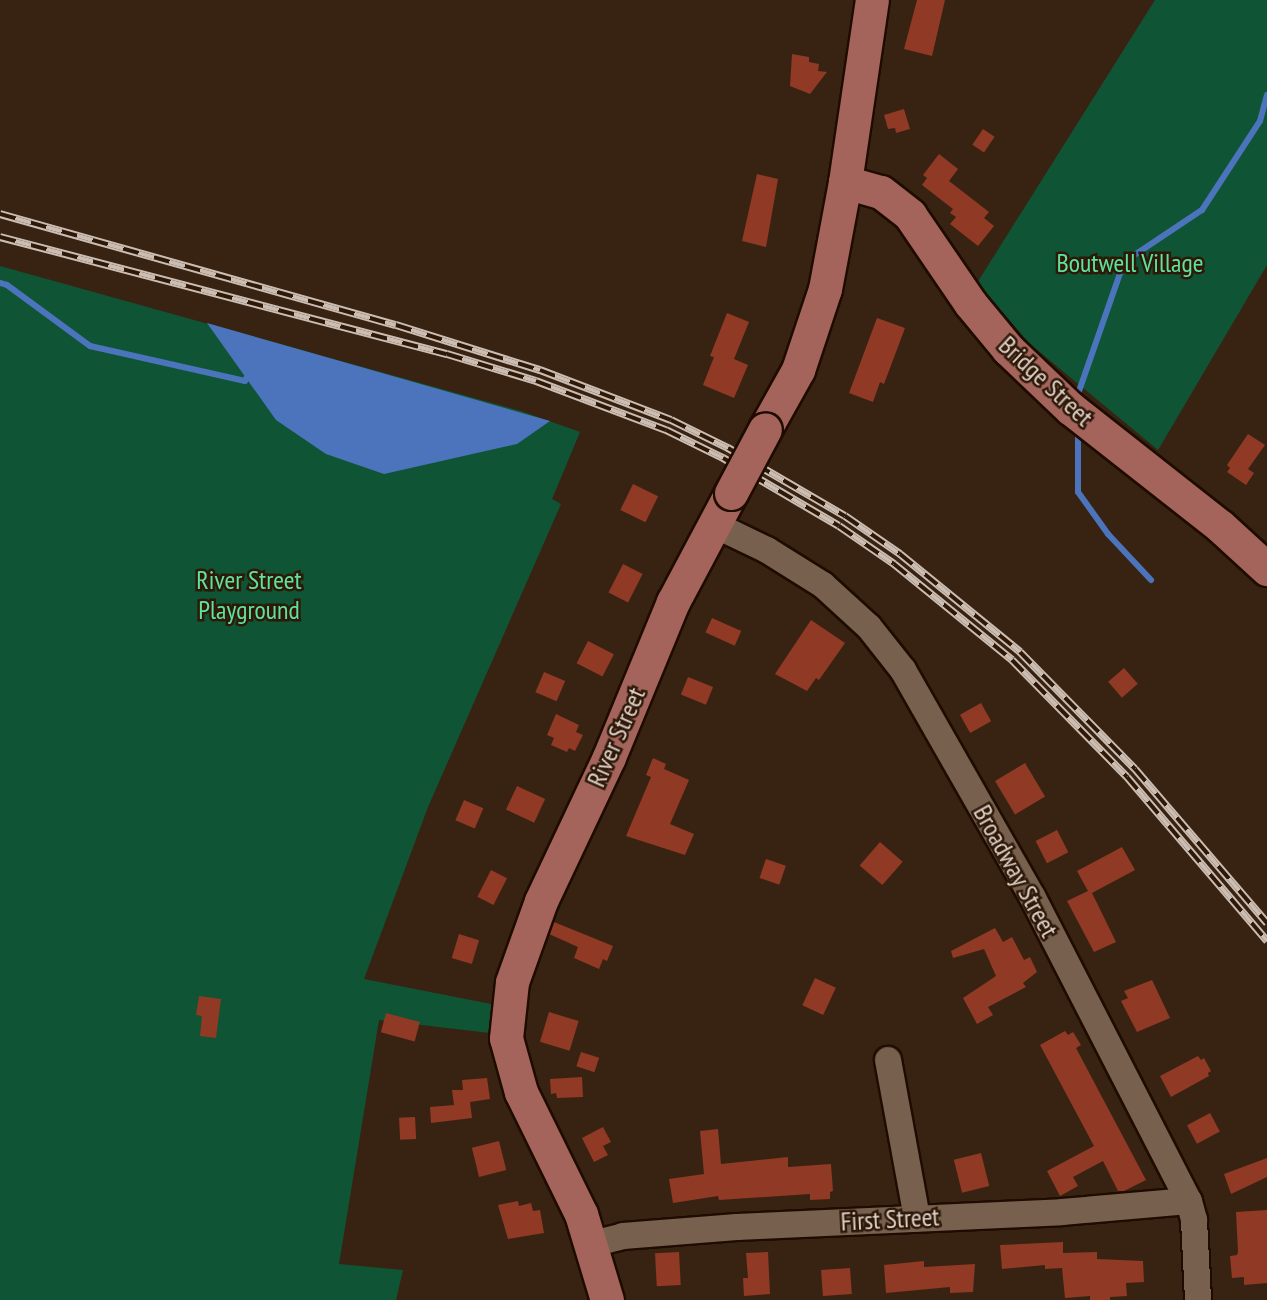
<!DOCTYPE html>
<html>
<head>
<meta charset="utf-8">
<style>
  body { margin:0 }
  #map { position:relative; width:1267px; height:1300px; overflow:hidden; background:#382313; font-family:"PT Sans Narrow",sans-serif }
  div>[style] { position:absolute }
  .green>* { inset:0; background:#0f5535 }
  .water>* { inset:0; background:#4c74bd }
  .stream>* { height:6px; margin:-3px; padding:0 3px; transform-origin:3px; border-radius:3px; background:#4c74bd }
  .building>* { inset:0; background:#903924; transform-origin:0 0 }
  .roads { filter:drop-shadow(2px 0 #1f0c00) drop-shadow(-2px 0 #1f0c00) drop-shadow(0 2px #1f0c00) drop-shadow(0 -2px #1f0c00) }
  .minor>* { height:26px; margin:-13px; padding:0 13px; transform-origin:13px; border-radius:13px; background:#78604e }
  .major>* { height:33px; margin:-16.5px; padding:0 16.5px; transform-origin:16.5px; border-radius:16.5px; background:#a4645c }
  .rail>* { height:8px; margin-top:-4px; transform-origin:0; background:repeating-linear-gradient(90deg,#2e1909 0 16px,#ccbdb2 0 32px); box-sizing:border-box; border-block:2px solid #ccbdb2 }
  .bridges { filter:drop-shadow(2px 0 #1f0c00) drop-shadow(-2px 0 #1f0c00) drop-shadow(0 2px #1f0c00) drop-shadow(0 -2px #1f0c00) }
  .major-bridge>* { height:33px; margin:-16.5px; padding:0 16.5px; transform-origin:16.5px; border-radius:16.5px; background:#a4645c }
  span { translate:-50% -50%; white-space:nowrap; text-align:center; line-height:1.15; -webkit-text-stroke:5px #2e1909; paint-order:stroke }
  .park-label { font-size:26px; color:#5ee29e }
  .street-label { font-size:26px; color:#dfd1c7 }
</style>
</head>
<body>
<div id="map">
  <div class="green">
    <div style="clip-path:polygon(1155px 0,1267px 0,1267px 265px,1158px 450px,1030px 344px,977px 283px)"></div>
    <div style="clip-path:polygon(0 266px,521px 411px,580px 432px,552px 499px,561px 504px,428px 807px,364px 979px,491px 1004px,490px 1033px,379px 1020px,339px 1264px,403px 1270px,396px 1300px,0 1300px)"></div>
  </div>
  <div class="water">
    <div style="clip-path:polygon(207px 323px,550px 421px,517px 444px,384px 474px,326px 454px,276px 420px)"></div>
  </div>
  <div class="stream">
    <div style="left:0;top:283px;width:7px;rotate:16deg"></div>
    <div style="left:7px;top:285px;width:103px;rotate:36.3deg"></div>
    <div style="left:90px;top:346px;width:159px;rotate:12.7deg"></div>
    <div style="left:245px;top:381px;width:4px;rotate:-63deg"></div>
    <div style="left:1078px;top:394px;width:140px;rotate:-70.8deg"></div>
    <div style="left:1124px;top:262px;width:94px;rotate:-33.7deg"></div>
    <div style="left:1202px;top:210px;width:106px;rotate:-56.9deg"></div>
    <div style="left:1260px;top:121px;width:27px;rotate:-75deg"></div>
    <div style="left:1078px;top:429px;width:63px;rotate:90deg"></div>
    <div style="left:1078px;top:492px;width:52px;rotate:54.5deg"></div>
    <div style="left:1108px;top:534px;width:63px;rotate:46.9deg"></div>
  </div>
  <div class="building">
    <div style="clip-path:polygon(917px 0,945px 0,932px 56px,904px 49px)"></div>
    <div style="clip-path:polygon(792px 54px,809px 57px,809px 62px,819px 64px,818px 71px,827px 72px,810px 94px,790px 86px)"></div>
    <div style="clip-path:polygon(904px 109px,910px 129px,896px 133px,895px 128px,888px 129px,884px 115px)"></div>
    <div style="left:983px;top:129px;width:14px;height:19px;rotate:34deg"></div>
    <div style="clip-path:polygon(939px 154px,958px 169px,949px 181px,989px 212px,984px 218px,994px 226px,978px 246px,950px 224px,956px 217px,950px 213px,953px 209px,922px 185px,927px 178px,923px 175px)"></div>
    <div style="clip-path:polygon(757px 174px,778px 179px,766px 247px,742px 241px)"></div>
    <div style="clip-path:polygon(727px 313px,749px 322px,734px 359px,748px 365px,734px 398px,703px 385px,714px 357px,710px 356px)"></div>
    <div style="clip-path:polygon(877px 318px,905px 328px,884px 384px,880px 382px,873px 402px,849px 393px)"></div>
    <div style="clip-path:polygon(1248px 434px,1265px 445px,1248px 469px,1254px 473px,1246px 485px,1227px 472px,1230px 468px,1227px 465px)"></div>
    <div style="left:633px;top:484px;width:28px;height:29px;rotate:26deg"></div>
    <div style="left:623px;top:564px;width:22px;height:32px;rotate:27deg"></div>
    <div style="left:712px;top:618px;width:32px;height:16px;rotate:24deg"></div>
    <div style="clip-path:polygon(811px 620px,845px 643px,819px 680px,816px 678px,807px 691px,775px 674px)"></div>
    <div style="left:588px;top:641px;width:29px;height:25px;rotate:27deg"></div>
    <div style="left:1124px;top:668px;width:21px;height:21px;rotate:49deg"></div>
    <div style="left:544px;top:672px;width:23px;height:22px;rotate:23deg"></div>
    <div style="left:688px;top:677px;width:27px;height:19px;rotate:22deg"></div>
    <div style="left:981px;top:703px;width:21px;height:24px;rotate:61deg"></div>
    <div style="clip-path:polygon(556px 714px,579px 725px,576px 732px,583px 735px,575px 751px,569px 748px,567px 752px,551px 745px,554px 738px,547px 735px)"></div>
    <div style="clip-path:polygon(653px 758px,666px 764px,664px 769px,689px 780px,670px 824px,694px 834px,685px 855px,626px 836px,651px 777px,646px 775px)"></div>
    <div style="left:1025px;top:763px;width:39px;height:35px;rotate:59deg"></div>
    <div style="left:517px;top:786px;width:31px;height:26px;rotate:25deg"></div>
    <div style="left:464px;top:800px;width:21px;height:22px;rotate:23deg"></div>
    <div style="left:1057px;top:830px;width:25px;height:24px;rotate:63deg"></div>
    <div style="left:880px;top:842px;width:30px;height:31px;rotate:41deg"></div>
    <div style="clip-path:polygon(1122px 847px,1135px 870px,1092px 893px,1116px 942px,1094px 952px,1067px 901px,1088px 891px,1077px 871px)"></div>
    <div style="left:766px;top:859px;width:21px;height:20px;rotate:19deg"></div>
    <div style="left:491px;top:870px;width:18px;height:30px;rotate:27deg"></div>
    <div style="clip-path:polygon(554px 922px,613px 946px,607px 961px,603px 959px,599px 969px,574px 958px,578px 947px,549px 934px)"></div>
    <div style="clip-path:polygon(995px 928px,1003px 942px,1012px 937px,1024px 960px,1030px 957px,1037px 972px,1023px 983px,1026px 987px,988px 1007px,993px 1015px,977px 1024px,963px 998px,996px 976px,984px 949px,953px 958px,951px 951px)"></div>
    <div style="left:459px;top:934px;width:21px;height:25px;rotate:17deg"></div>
    <div style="left:815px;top:978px;width:23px;height:30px;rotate:25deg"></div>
    <div style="clip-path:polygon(1152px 980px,1170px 1018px,1137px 1032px,1121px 1001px,1128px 998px,1124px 991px)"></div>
    <div style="clip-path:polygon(199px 996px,221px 999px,216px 1038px,200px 1036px,202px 1016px,196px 1015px)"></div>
    <div style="left:549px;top:1012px;width:31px;height:31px;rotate:17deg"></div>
    <div style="left:386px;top:1013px;width:35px;height:20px;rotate:15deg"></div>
    <div style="clip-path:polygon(1065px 1031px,1068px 1035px,1073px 1032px,1081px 1045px,1076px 1048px,1146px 1180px,1124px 1191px,1118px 1191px,1103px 1161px,1073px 1177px,1078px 1186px,1060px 1196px,1047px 1171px,1094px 1146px,1040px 1045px)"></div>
    <div style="left:581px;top:1052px;width:19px;height:15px;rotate:18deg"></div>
    <div style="clip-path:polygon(1198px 1056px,1201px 1060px,1204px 1058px,1211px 1071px,1208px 1073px,1209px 1076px,1171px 1097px,1160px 1076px)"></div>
    <div style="clip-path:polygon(582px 1077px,583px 1097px,557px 1098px,556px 1093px,551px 1094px,550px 1079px)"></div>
    <div style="clip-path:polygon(487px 1078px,490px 1099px,470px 1102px,472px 1118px,431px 1123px,430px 1107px,454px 1105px,452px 1090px,463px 1090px,462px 1080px)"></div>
    <div style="left:1210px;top:1113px;width:21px;height:26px;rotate:62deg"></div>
    <div style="left:415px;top:1117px;width:22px;height:16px;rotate:87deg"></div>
    <div style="clip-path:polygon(603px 1127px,611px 1142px,603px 1146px,608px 1155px,594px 1162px,582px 1138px)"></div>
    <div style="clip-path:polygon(718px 1129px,721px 1164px,788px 1157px,788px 1167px,831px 1164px,833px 1191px,830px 1192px,830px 1199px,810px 1200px,810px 1194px,719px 1200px,718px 1196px,673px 1203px,669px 1179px,704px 1174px,700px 1131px)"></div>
    <div style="left:499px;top:1141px;width:30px;height:28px;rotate:76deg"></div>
    <div style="left:981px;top:1153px;width:34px;height:28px;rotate:76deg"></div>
    <div style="clip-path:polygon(1267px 1158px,1267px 1177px,1231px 1194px,1224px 1174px)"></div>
    <div style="clip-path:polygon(518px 1201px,519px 1206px,531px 1203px,533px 1211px,540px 1210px,544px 1233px,508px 1239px,498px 1205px)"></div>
    <div style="clip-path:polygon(1267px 1210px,1267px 1283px,1244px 1285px,1244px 1277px,1232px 1278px,1230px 1256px,1237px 1255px,1238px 1252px,1236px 1212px)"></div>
    <div style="clip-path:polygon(1063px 1242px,1063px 1253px,1097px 1252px,1097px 1259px,1143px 1261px,1144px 1282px,1126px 1283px,1127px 1296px,1110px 1297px,1110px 1300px,1090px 1300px,1090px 1296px,1065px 1298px,1062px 1268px,1045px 1269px,1045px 1265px,1002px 1269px,1000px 1245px)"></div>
    <div style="left:679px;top:1252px;width:33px;height:24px;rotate:87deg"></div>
    <div style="clip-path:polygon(768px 1252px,770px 1294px,744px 1296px,743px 1278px,748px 1278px,746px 1253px)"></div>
    <div style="clip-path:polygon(924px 1261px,924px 1267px,975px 1264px,973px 1292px,950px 1293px,950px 1287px,886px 1293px,884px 1265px)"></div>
    <div style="left:850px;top:1268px;width:26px;height:29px;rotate:86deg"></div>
  </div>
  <div class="roads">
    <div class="minor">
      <div style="left:715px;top:525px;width:58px;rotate:25.7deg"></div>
      <div style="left:767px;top:550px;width:66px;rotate:32deg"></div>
      <div style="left:823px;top:585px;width:62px;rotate:42.4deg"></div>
      <div style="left:869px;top:627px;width:55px;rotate:51.7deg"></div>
      <div style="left:903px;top:670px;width:260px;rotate:60.3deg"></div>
      <div style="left:1032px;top:896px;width:343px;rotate:62.8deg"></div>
      <div style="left:1189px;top:1201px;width:20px;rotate:75deg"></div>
      <div style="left:1194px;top:1220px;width:80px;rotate:87.1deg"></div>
      <div style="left:888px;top:1060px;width:161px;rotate:79.6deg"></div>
      <div style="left:592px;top:1244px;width:32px;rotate:-14deg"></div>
      <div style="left:623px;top:1236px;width:114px;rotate:-4.5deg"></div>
      <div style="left:737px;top:1227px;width:325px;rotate:-2.6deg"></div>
      <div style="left:1062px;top:1212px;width:127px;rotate:-5deg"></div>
    </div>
    <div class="major">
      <div style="left:845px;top:182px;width:37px;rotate:16deg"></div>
      <div style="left:881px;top:192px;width:37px;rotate:38deg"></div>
      <div style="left:910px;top:215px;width:107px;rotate:55.7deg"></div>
      <div style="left:970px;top:303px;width:60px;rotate:50.4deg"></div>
      <div style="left:1008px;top:349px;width:86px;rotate:43.6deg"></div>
      <div style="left:1070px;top:408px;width:191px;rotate:38.2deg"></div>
      <div style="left:1220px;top:526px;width:64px;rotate:42.5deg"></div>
      <div style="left:765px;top:429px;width:68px;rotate:-60.8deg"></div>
      <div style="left:798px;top:370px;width:85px;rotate:-71.6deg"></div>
      <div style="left:825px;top:289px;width:109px;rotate:-79.4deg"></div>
      <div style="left:845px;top:182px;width:184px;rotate:-81.6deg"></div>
      <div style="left:607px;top:1300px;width:90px;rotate:-106.8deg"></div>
      <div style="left:581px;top:1214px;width:136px;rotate:-116.2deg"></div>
      <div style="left:521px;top:1092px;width:56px;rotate:-105.5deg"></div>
      <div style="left:506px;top:1038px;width:56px;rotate:-83.9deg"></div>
      <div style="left:512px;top:982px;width:86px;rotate:-70.3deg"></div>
      <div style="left:541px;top:901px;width:159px;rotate:-64.7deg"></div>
      <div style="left:609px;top:757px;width:168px;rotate:-67.6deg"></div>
      <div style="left:673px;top:602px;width:123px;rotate:-62deg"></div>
    </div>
  </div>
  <div class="rail">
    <div style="left:0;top:214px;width:411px;rotate:15.7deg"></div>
    <div style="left:396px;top:325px;width:151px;rotate:17.4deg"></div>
    <div style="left:540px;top:370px;width:140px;rotate:20.9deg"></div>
    <div style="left:671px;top:420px;width:64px;rotate:26.2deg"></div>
    <div style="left:728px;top:448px;width:135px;rotate:30.2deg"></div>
    <div style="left:845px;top:516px;width:67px;rotate:34.6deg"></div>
    <div style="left:900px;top:554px;width:155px;rotate:39.2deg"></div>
    <div style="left:1020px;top:652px;width:164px;rotate:45.5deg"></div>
    <div style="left:1135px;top:769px;width:203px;rotate:49.4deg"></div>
    <div style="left:0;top:237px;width:462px;rotate:14.7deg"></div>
    <div style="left:447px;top:354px;width:93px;rotate:16.9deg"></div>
    <div style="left:536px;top:381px;width:139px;rotate:20.7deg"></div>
    <div style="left:666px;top:430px;width:64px;rotate:26.2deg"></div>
    <div style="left:723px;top:458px;width:134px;rotate:30.4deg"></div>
    <div style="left:839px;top:526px;width:67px;rotate:34.6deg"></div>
    <div style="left:894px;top:564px;width:152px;rotate:39.1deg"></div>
    <div style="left:1012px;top:660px;width:164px;rotate:45.5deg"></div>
    <div style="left:1127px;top:777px;width:216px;rotate:49.5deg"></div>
  </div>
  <div class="bridges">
    <div class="major-bridge">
      <div style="left:731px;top:493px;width:72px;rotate:-62deg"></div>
    </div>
  </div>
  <div class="park-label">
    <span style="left:1130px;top:263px">Boutwell Village</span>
    <span style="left:249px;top:595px">River Street<br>Playground</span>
  </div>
  <div class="street-label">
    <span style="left:1046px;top:381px;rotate:43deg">Bridge Street</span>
    <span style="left:616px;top:737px;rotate:-66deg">River Street</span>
    <span style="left:1016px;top:871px;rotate:61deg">Broadway Street</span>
    <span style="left:890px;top:1219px;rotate:-3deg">First Street</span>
  </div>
</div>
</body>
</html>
